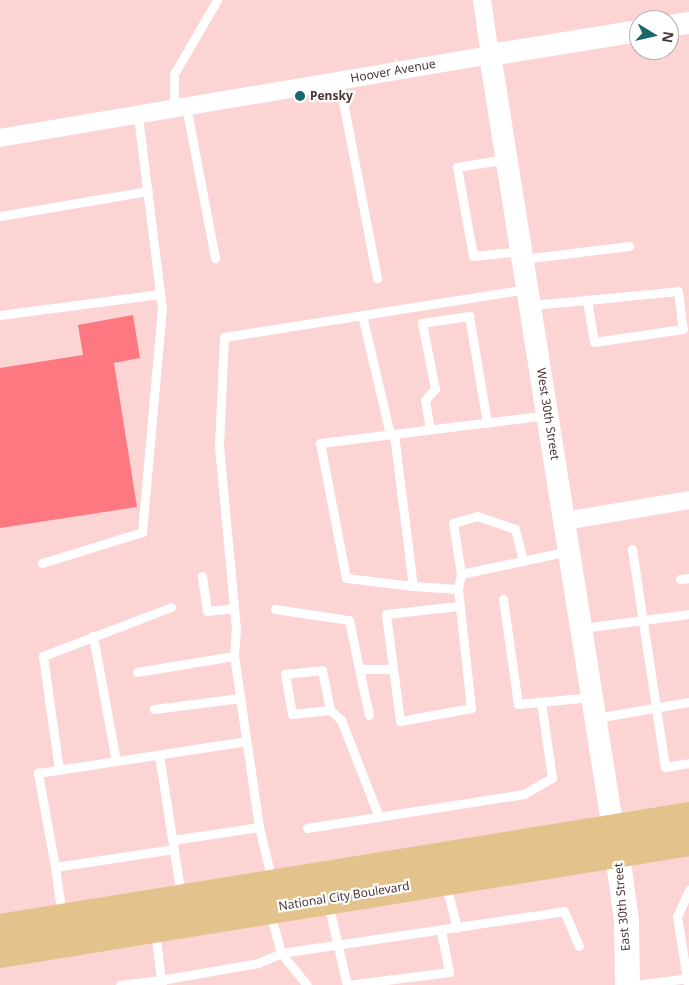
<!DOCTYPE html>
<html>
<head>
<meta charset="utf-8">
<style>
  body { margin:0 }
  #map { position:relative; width:689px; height:985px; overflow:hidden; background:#fcd4d4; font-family:"Noto Sans",sans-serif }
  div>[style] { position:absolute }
  .building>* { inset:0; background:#fd7880 }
  .service>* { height:9px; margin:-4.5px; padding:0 4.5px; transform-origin:4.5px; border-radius:4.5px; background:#fff }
  .minor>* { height:18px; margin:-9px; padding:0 9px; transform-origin:9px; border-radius:9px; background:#fff }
  .tertiary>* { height:22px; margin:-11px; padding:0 11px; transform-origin:11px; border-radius:11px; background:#fff }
  .secondary>* { height:25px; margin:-12.5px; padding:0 12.5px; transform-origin:12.5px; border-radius:12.5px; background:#fff }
  .primary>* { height:28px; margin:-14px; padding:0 14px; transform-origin:14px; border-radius:14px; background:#e3c38b }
  .dots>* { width:14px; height:14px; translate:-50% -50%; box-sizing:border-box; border:2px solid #fff; border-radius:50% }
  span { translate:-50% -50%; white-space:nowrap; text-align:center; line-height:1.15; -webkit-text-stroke:4.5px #fff; paint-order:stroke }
  .street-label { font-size:12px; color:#4e3535 }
  .poi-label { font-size:12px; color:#4e3535; font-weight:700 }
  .left { translate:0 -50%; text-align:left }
  .north { position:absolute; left:629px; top:10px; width:50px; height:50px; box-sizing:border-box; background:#fff; border:1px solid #b8aeae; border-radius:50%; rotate:99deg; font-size:14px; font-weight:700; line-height:20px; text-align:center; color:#4e3535 }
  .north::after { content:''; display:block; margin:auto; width:18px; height:22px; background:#1b686b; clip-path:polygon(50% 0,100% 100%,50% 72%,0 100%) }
</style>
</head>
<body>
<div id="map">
  <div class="building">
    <div style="clip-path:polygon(133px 315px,140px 358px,114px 363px,137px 507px,0 528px,0 368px,83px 355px,78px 325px)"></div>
  </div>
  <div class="service">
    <div style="left:339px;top:81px;width:201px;rotate:79.1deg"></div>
    <div style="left:186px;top:106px;width:155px;rotate:79.2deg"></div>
    <div style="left:174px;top:109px;width:35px;rotate:-90deg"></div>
    <div style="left:174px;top:74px;width:86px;rotate:-59.8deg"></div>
    <div style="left:507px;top:159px;width:51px;rotate:170.9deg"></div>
    <div style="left:457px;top:167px;width:90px;rotate:79.8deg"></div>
    <div style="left:473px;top:256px;width:49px;rotate:-5.8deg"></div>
    <div style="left:0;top:216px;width:150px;rotate:-9.6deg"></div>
    <div style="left:523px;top:259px;width:107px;rotate:-7deg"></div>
    <div style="left:531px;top:305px;width:56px;rotate:-5.1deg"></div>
    <div style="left:587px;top:300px;width:91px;rotate:-5.6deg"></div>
    <div style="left:678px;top:291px;width:38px;rotate:83deg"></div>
    <div style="left:683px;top:329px;width:90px;rotate:171.7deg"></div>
    <div style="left:594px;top:342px;width:43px;rotate:-99.5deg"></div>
    <div style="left:0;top:315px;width:161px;rotate:-7.5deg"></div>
    <div style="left:362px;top:315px;width:122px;rotate:76.8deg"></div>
    <div style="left:430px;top:429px;width:29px;rotate:-100deg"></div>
    <div style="left:425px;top:400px;width:15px;rotate:-48deg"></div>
    <div style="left:435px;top:389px;width:67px;rotate:-101.1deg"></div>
    <div style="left:422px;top:323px;width:48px;rotate:-8.5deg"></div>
    <div style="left:469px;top:316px;width:108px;rotate:80.4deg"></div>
    <div style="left:394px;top:434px;width:153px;rotate:82.9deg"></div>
    <div style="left:413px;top:586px;width:67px;rotate:-173.2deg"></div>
    <div style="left:346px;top:578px;width:137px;rotate:-100.9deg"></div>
    <div style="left:320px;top:443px;width:229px;rotate:-7deg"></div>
    <div style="left:632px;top:549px;width:220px;rotate:81.4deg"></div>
    <div style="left:665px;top:767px;width:24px;rotate:-9deg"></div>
    <div style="left:523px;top:561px;width:33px;rotate:-104deg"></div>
    <div style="left:515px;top:529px;width:40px;rotate:-161.1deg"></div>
    <div style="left:477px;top:516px;width:25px;rotate:164deg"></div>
    <div style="left:453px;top:523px;width:52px;rotate:81.1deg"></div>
    <div style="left:461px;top:574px;width:110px;rotate:-12deg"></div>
    <div style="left:42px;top:563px;width:105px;rotate:-17.2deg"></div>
    <div style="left:142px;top:532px;width:224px;rotate:-84.9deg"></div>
    <div style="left:162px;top:309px;width:195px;rotate:-97.1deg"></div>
    <div style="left:202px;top:576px;width:35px;rotate:82deg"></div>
    <div style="left:207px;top:611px;width:27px;rotate:-6deg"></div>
    <div style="left:680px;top:579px;width:9px;rotate:-6deg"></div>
    <div style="left:413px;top:586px;width:45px;rotate:3.8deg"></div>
    <div style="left:458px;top:589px;width:15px;rotate:-79deg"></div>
    <div style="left:458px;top:589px;width:120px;rotate:83.8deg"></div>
    <div style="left:471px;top:708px;width:72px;rotate:169.6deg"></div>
    <div style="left:400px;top:721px;width:108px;rotate:-97.5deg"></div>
    <div style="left:386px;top:614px;width:73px;rotate:-6.3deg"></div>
    <div style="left:503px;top:599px;width:106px;rotate:81.9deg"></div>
    <div style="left:518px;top:704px;width:74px;rotate:-5.4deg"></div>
    <div style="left:275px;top:609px;width:75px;rotate:8.5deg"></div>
    <div style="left:349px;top:620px;width:50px;rotate:78.5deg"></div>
    <div style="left:582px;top:628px;width:108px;rotate:-7.5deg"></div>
    <div style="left:93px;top:636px;width:127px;rotate:79.6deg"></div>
    <div style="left:137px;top:672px;width:98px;rotate:-9.4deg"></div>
    <div style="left:154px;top:709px;width:87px;rotate:-7.3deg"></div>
    <div style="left:330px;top:710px;width:38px;rotate:174deg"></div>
    <div style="left:292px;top:714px;width:41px;rotate:-99.9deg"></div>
    <div style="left:285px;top:674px;width:37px;rotate:-6deg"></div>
    <div style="left:322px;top:670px;width:41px;rotate:78.7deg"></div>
    <div style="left:330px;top:710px;width:15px;rotate:42deg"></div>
    <div style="left:341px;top:720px;width:104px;rotate:68.6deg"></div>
    <div style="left:369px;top:715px;width:47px;rotate:-102.3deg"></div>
    <div style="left:359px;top:669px;width:34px"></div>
    <div style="left:596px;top:718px;width:94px;rotate:-9.8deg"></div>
    <div style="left:159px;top:755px;width:142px;rotate:81.1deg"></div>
    <div style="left:59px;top:770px;width:115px;rotate:-98deg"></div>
    <div style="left:43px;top:656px;width:137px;rotate:-20.9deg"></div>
    <div style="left:307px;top:828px;width:220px;rotate:-8.9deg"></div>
    <div style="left:524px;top:794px;width:32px;rotate:-30deg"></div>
    <div style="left:552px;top:778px;width:77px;rotate:-98.2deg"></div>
    <div style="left:173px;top:840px;width:87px;rotate:-8.6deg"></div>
    <div style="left:55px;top:867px;width:96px;rotate:-100.3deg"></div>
    <div style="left:38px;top:773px;width:210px;rotate:-8.7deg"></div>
    <div style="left:272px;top:881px;width:56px;rotate:-103.5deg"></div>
    <div style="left:259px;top:827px;width:173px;rotate:-98.3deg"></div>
    <div style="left:234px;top:656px;width:27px;rotate:-86deg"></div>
    <div style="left:236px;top:629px;width:184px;rotate:-95.3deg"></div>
    <div style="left:219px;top:446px;width:109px;rotate:-87.4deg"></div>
    <div style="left:224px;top:337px;width:307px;rotate:-9deg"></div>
    <div style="left:446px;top:885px;width:44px;rotate:75.7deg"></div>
    <div style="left:328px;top:903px;width:84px;rotate:77deg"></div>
    <div style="left:270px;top:913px;width:41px;rotate:74.6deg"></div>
    <div style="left:281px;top:953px;width:286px;rotate:-8.4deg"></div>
    <div style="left:564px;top:911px;width:38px;rotate:67deg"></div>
    <div style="left:62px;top:916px;width:49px;rotate:-98.1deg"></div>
    <div style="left:55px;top:867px;width:120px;rotate:-8.6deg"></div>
    <div style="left:155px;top:931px;width:49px;rotate:83deg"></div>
    <div style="left:161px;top:980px;width:98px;rotate:-9.9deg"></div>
    <div style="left:258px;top:963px;width:25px;rotate:-23deg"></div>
    <div style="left:281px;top:953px;width:41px;rotate:50.9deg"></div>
    <div style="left:120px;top:985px;width:41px;rotate:-7deg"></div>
    <div style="left:161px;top:980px;width:5px;rotate:79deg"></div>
    <div style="left:347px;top:985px;width:103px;rotate:-7.3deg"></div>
    <div style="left:449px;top:972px;width:42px;rotate:-101deg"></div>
    <div style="left:635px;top:985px;width:54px;rotate:-7.4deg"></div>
    <div style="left:688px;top:985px;width:70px;rotate:-99.1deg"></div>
    <div style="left:677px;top:916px;width:29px;rotate:-65deg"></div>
  </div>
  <div class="minor">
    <div style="left:0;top:138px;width:497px;rotate:-9.6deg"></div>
    <div style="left:490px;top:55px;width:56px;rotate:-98.3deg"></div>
    <div style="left:564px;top:521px;width:127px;rotate:-9.5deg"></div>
  </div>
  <div class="tertiary">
    <div style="left:669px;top:26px;width:20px;rotate:-9deg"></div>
    <div style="left:613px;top:829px;width:784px;rotate:-99.03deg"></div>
    <div style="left:490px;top:55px;width:151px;rotate:-9.2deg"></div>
  </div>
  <div class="secondary">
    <div style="left:614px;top:833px;width:88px;rotate:82.1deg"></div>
    <div style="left:626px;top:920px;width:65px;rotate:89.1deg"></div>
  </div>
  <div class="primary">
    <div style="left:0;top:928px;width:698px;rotate:-9.23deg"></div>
    <div style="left:0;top:954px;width:698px;rotate:-9.23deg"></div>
  </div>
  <div class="dots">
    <div style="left:300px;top:96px;background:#1b686b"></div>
  </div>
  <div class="street-label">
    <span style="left:393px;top:71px;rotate:-10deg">Hoover Avenue</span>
    <span style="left:548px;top:414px;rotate:81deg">West 30th Street</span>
    <span style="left:344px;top:896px;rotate:-9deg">National City Boulevard</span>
    <span style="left:622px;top:907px;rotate:-95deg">East 30th Street</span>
  </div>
  <div class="poi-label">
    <span class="left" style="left:310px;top:96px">Pensky</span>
  </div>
  <div class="north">N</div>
</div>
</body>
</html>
